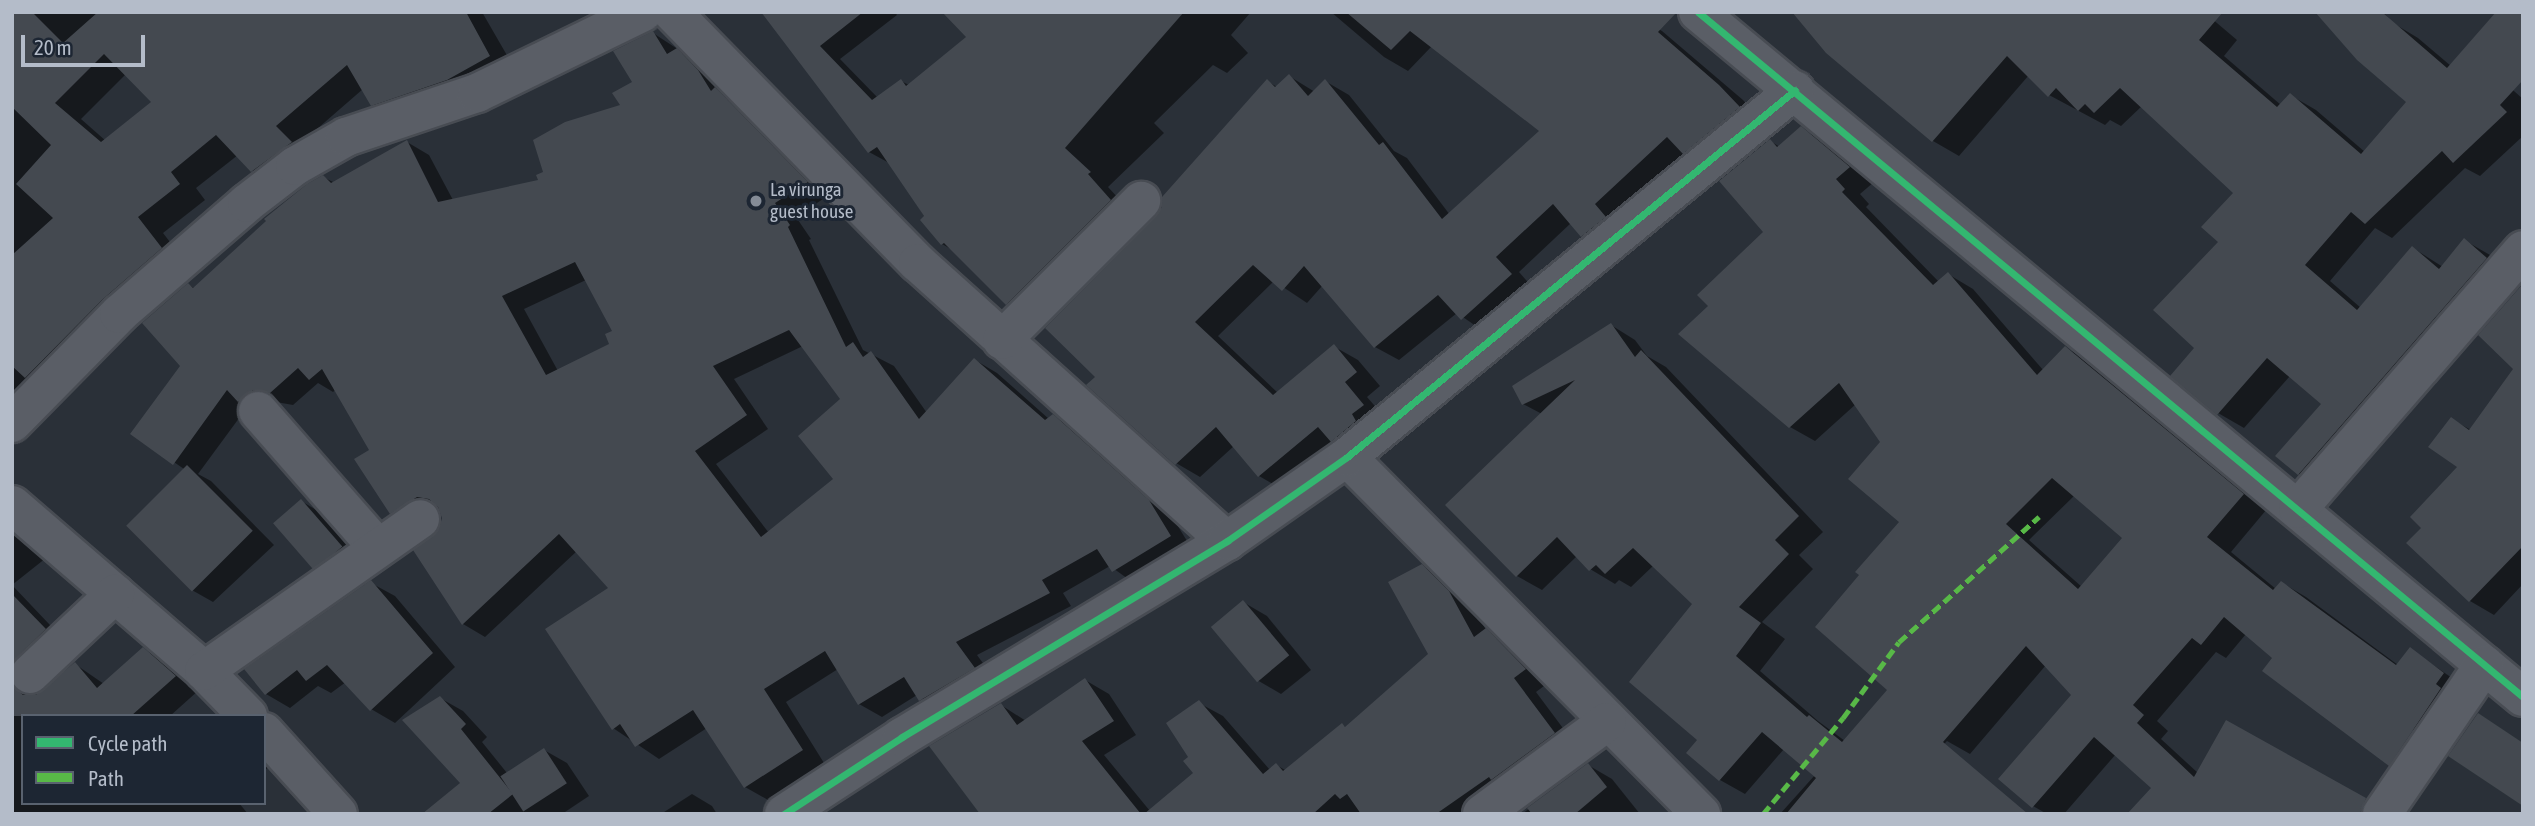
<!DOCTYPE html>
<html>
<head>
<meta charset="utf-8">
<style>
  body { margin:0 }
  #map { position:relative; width:2535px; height:826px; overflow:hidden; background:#2a3038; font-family:"Asap Condensed",sans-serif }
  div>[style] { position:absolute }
  .shadow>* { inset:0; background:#0007 }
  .building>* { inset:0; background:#444950; transform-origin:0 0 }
  .roads { filter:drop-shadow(2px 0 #484c53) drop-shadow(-2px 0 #484c53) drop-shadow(0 2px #484c53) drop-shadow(0 -2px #484c53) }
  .minor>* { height:38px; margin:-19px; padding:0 19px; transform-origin:19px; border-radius:19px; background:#5a5e66 }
  .quiet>* { height:5px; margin-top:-2.5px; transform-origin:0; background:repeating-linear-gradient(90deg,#58b947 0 10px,transparent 0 15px) }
  .cycleway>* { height:7px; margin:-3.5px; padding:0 3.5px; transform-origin:3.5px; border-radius:3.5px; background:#33b770 }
  .dots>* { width:19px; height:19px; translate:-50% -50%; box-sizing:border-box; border:4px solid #1d2633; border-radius:50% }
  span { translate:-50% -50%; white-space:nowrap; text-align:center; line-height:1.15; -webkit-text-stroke:6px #1d2633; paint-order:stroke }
  .poi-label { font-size:19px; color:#b4bcc9 }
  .left { translate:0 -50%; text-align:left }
  .frame { position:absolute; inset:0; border:14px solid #b4bcc9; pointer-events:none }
  .legend { position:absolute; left:21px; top:714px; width:245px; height:91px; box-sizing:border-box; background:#1d2633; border:2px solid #59626f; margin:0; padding:9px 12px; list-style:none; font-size:21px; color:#b4bcc9 }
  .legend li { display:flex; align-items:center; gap:14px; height:35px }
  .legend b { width:35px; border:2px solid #59626f }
  .scale { position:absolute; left:21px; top:35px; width:124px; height:32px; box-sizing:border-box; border:4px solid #b4bcc9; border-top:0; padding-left:9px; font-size:21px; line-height:24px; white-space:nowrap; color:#b4bcc9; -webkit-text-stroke:5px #1d2633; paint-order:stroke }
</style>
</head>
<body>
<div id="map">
  <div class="shadow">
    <div style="clip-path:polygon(evenodd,12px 12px,482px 12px,516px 71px,399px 120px,372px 104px,363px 89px,302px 142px,279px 186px,253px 171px,238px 155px,196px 188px,205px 200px,163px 233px,187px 264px,12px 427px,12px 12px,126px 74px,153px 102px,106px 141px,81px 119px,126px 74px)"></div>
    <div style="clip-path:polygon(764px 12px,895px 12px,897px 15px,840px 59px,878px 98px,901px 81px,909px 85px,969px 37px,956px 12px,1251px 12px,1231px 35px,1248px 53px,1227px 73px,1213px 65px,1154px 123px,1164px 133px,1108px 187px,1132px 213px,1029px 316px,1007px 303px,956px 252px,942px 244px,891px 164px,869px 152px)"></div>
    <div style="clip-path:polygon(1331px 12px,1584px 12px,1638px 17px,1662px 31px,1743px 100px,1762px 121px,1606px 250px,1582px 236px,1571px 223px,1519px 272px,1534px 289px,1486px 333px,1457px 313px,1399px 360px,1375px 347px,1323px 285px,1307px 303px,1274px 281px,1218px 336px,1278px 393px,1335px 347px,1358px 360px,1380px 386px,1367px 397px,1387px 420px,1283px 490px,1259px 476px,1234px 446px,1200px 477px,1176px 463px,1097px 377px,1158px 218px,1267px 81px,1277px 87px,1289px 76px,1315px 92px,1325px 81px,1349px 95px,1394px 151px,1407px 158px,1450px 215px,1542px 131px,1432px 46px,1408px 71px,1384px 57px)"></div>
    <div style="clip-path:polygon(2204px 12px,2237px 40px,2224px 56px,2281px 105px,2290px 95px,2316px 110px,2365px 152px,2409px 102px,2317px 12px,2383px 12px,2393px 23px,2418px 38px,2451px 66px,2488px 68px,2523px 99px,2523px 136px,2480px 176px,2465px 168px,2392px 238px,2375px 228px,2330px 281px,2361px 308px,2413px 248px,2443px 267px,2464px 240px,2490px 255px,2512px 274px,2325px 489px,2299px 474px,2278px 456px,2323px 404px,2290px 376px,2244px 428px,2218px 413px,2196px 348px,2220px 242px,2236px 193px,2142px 106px,2121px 126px,2110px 120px,2105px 125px,2049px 95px,2029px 75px,1959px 156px,1933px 141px,1828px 52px)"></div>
    <div style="clip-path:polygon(evenodd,653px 33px,699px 63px,728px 96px,738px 102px,829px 195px,796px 217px,811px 239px,809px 240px,863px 350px,894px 366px,927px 413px,975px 360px,997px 373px,1049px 419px,1053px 416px,1075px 429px,1171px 515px,1192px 549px,1135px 584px,1110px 566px,1063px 593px,1071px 606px,977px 655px,996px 681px,942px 713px,917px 695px,882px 717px,859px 704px,838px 669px,786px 702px,824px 763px,768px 800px,745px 787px,707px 728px,659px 759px,613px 728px,611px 589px,577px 551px,485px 637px,463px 624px,416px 551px,441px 530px,444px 518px,441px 509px,413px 525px,391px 512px,371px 450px,336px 389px,333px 392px,318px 383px,293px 405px,276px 402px,262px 414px,248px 406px,198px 474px,211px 481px,274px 545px,213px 602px,190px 589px,184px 469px,133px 434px,182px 366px,189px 285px,194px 288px,323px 177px,335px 183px,407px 142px,429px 155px,453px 200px,541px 182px,545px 173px,623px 106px,653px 33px,586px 280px,614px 331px,612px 345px,558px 371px,524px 309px,586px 280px,653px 33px,803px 346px,842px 400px,836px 480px,769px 533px,716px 464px,768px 429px,734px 379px,803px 346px)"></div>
    <div style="clip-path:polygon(evenodd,1802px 129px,1827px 143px,1874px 182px,1860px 194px,1869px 204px,1866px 207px,1939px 282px,1948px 274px,1973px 289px,2044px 371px,2066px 348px,2091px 362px,2267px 509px,2231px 552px,2276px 589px,2282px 583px,2306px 597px,2398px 665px,2410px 649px,2468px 689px,2438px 744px,2246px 634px,2226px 658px,2216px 652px,2157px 721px,2168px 731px,2161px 739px,2198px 773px,2227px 723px,2390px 814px,2144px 814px,2154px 787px,2116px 754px,2064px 814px,2047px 814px,2033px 806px,2074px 695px,2046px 665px,1970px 754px,1947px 741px,1919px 770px,1960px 814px,1780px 814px,1815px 775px,1784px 749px,1745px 794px,1720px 780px,1689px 753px,1700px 740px,1695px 603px,1654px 565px,1631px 587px,1619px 580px,1615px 584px,1590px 569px,1577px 556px,1542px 590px,1517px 576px,1542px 414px,1523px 404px,1611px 325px,1635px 340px,1647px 356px,1666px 367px,1823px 532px,1799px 555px,1813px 569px,1762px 622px,1785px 639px,1760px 671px,1818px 721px,1845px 741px,1890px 689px,1862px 575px,1901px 521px,1882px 442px,1856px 404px,1815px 441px,1790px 427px,1710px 306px,1765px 233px,1770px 141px,1780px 147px,1802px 129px,2075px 495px,2125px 538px,2082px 587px,2029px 540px,2075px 495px)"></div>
    <div style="clip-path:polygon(2523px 286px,2523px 584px,2494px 615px,2470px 601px,2408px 543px,2423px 527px,2460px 467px,2451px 419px,2471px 430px,2516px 368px,2480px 335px)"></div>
    <div style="clip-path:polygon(301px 501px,325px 515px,364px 561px,337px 581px,313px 567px)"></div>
    <div style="clip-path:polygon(12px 515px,46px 558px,12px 585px,68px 644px,33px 681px,34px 697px,75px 664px,104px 684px,143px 649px,167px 663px,199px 690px,170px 716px,23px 716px,23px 803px,239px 803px,248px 814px,12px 814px)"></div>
    <div style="clip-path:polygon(1422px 566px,1446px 579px,1473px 607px,1486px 630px,1509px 643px,1548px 683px,1536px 692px,1577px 747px,1489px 814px,982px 814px,1001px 705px,1026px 721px,1085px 680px,1109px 694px,1136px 735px,1104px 755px,1150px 811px,1196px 773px,1190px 757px,1199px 703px,1223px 716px,1270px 770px,1276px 765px,1287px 771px,1342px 725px,1347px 728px,1430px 655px)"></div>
    <div style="clip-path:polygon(371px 583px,395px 596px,455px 667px,395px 723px,371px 709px,346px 682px,331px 693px,318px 686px,290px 708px,266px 694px)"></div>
    <div style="clip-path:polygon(1243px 602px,1267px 616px,1311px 670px,1281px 694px,1257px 680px)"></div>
    <div style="clip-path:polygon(440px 698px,463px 711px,487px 737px,482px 742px,507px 773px,544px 750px,567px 763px,589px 796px,562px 814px,424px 814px,463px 783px)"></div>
    <div style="clip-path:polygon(264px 751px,273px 763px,264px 771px)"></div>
    <div style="clip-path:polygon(1588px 765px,1612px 779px,1640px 814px,1522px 814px)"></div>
    <div style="clip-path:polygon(692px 794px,712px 806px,717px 814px,661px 814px)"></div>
  </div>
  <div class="building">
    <div style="clip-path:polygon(evenodd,12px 12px,32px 12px,63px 43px,98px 12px,466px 12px,490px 56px,447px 80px,371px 106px,347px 65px,276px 126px,292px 142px,251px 172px,216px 135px,171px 172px,180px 184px,138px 217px,162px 248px,103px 299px,25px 378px,12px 366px,12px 255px,53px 218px,16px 184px,51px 145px,12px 107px,12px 12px,104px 54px,151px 102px,101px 142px,55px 103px,104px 54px)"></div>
    <div style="clip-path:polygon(761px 12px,863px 12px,820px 46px,872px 100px,901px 79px,906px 86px,966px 37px,942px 12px,1184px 12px,1065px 148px,1091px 172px,1088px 174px,1111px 200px,1006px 305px,944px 243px,941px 245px,920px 220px,924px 216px,877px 147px,868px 153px)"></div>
    <div style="clip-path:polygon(1346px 12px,1677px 12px,1658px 32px,1719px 85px,1740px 107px,1683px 154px,1667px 137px,1595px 204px,1606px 217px,1581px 237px,1553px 204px,1496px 257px,1512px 274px,1461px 320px,1438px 295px,1374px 348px,1304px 266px,1282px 291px,1253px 265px,1195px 322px,1273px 395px,1334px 344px,1357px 372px,1345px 382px,1364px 405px,1352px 414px,1356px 421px,1331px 442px,1318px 427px,1258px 477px,1216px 427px,1175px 465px,1086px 385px,1095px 377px,1045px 328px,1156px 216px,1162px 207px,1162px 197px,1267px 79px,1275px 87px,1289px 74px,1308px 96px,1325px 79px,1379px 145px,1383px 142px,1442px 219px,1539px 131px,1410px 31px,1391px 50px)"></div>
    <div style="clip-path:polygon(1792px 12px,2223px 12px,2199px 40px,2277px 107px,2290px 93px,2361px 154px,2406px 102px,2357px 60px,2315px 12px,2382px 12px,2447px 68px,2496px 12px,2523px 12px,2523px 80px,2500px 105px,2507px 112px,2453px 163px,2442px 151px,2365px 224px,2351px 212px,2305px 265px,2357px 310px,2412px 246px,2439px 269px,2464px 238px,2487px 258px,2298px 475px,2275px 456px,2321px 404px,2267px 358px,2217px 415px,2170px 376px,2194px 348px,2153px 310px,2218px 242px,2201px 227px,2233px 193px,2120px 88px,2094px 113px,2085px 104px,2078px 111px,2056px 88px,2048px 97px,2007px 56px,1932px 142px,1826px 53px)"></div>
    <div style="clip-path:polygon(evenodd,653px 31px,667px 54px,677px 48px,698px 70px,711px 91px,715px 87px,808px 182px,775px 203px,790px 225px,788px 227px,846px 347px,853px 342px,863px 357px,871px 351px,919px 419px,974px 358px,1045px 420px,1053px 414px,1149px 500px,1171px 536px,1112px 572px,1097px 549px,1042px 580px,1050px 593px,956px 642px,975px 668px,919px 701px,904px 677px,858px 705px,825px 651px,764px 689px,803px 750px,744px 788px,693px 710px,635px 747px,620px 724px,612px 730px,545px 629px,608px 588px,559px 534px,462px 625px,413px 550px,439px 529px,442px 518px,438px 507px,429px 499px,417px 497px,390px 514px,354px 459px,369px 450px,322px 369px,309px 380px,298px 368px,270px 393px,253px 390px,238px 402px,227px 390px,173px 465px,130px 434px,180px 366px,142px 323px,188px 283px,193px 288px,266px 221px,264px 219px,307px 184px,323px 175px,331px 183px,407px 140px,438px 202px,538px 180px,536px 175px,543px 172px,533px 140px,565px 122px,620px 105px,612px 93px,632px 82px,613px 51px,653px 31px,575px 262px,612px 331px,605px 334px,609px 344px,546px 375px,502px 296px,575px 262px,653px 31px,789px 330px,840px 399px,798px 436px,833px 479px,761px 537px,695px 451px,747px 415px,713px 366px,789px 330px)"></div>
    <div style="clip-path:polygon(evenodd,1801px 126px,1850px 167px,1836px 179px,1845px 189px,1842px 192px,1933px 285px,1948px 272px,2037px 375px,2065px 346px,2244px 494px,2207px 537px,2273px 590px,2281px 581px,2396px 665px,2410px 647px,2444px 673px,2436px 684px,2441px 688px,2389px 766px,2262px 671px,2272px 658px,2224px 617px,2201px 645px,2192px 638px,2133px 705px,2144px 715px,2137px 723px,2194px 777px,2226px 720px,2366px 798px,2360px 814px,2127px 814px,2151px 788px,2094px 737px,2032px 808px,1998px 779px,2071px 695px,2026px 646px,1943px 742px,2028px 814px,1786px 814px,1816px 778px,1762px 732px,1719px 781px,1686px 753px,1697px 740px,1629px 682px,1692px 604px,1633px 548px,1605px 574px,1596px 565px,1589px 571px,1557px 537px,1516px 577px,1445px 505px,1575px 380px,1522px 405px,1512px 386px,1611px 323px,1635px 357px,1641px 350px,1799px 516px,1775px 540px,1789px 554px,1739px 607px,1761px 623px,1736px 656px,1807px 717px,1809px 715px,1842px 742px,1887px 690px,1815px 627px,1859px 575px,1855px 572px,1899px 522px,1848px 479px,1880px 442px,1839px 383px,1789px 428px,1678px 334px,1708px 306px,1697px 295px,1763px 232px,1719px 181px,1770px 139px,1777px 147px,1801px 126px,2052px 478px,2122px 538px,2078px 589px,2006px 524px,2052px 478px)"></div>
    <div style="clip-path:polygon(2521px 286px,2523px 546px,2469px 602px,2406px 543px,2421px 528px,2410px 517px,2457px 467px,2428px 447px,2451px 417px,2469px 430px,2513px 369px,2478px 335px)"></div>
    <div style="left:187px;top:465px;width:93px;height:86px;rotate:45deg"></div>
    <div style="left:301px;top:499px;width:63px;height:37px;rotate:49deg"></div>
    <div style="clip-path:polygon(1422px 564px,1449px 591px,1474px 637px,1486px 628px,1526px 669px,1514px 678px,1555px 733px,1491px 780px,1489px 777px,1436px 814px,1361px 814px,1347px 794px,1340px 799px,1335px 794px,1313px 814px,1144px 814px,1193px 773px,1183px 761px,1188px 757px,1166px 723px,1199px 700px,1263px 774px,1276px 763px,1283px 771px,1342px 723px,1345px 727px,1428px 654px,1388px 582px)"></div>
    <div style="clip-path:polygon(371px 580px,433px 653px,370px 711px,327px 665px,306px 681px,297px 670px,265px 695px,244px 669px)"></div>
    <div style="clip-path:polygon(12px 594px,46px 629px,12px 662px)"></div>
    <div style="left:1243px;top:600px;width:72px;height:42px;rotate:50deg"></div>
    <div style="clip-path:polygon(143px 647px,176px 676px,131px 716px,12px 716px,12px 686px,23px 695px,36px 695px,75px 662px,97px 688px)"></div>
    <div style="clip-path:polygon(1085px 678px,1114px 721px,1082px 741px,1141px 814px,980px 814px,929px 746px,1001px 703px,1017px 725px)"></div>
    <div style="clip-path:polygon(440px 696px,466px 724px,461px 729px,513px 794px,488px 814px,422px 814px,460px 783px,402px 720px)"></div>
    <div style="clip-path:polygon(2478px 713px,2523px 743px,2523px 806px,2448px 756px)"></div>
    <div style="left:544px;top:748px;width:42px;height:52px;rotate:57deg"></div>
    <div style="clip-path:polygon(1588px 763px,1607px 787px,1575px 814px,1532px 814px,1527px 808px)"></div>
  </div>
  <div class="roads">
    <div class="minor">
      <div style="left:672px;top:12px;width:351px;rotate:45.6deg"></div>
      <div style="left:918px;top:263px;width:416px;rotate:42deg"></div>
      <div style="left:1698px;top:12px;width:1072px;rotate:39.7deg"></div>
      <div style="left:1002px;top:340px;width:197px;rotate:-45deg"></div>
      <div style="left:258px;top:411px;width:182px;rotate:48.8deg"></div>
      <div style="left:12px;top:423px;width:153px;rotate:-45.5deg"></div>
      <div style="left:119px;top:314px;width:169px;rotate:-40.9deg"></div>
      <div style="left:247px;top:203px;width:61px;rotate:-37.6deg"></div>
      <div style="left:295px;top:166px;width:59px;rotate:-29.6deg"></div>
      <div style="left:346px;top:137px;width:138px;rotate:-18.6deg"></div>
      <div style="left:477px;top:93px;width:185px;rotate:-26deg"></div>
      <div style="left:1347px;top:457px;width:503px;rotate:45.24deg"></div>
      <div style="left:12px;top:505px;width:254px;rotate:40.8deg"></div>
      <div style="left:204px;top:671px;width:63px;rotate:45.6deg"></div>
      <div style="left:2298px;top:509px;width:343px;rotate:-49deg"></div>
      <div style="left:204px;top:671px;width:264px;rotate:-35.1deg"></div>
      <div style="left:30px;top:674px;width:117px;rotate:-43.3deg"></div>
      <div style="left:264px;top:732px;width:110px;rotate:47.9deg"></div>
      <div style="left:784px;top:814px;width:141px;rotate:-33.1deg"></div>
      <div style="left:902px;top:737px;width:380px;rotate:-31.1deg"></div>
      <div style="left:1227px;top:541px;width:146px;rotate:-35deg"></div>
      <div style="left:1347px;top:457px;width:579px;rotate:-39.32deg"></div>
      <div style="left:1482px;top:814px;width:155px;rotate:-36.4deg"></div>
      <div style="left:2382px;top:814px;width:181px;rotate:-55.6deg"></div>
    </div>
  </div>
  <div class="quiet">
    <div style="left:1763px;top:814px;width:125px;rotate:-50.2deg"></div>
    <div style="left:1843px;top:718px;width:94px;rotate:-53.6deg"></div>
    <div style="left:1899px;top:642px;width:188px;rotate:-41.8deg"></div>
  </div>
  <div class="cycleway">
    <div style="left:1698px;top:12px;width:1072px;rotate:39.7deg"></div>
    <div style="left:784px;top:814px;width:141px;rotate:-33.1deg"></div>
    <div style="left:902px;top:737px;width:380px;rotate:-31.1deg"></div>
    <div style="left:1227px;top:541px;width:146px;rotate:-35deg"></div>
    <div style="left:1347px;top:457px;width:579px;rotate:-39.32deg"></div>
  </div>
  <div class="dots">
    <div style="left:756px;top:201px;background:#848b96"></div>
  </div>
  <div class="poi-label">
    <span class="left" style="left:770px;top:201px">La virunga<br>guest house</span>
  </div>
  <div class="frame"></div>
  <ul class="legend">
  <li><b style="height:9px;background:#33b770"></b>Cycle path</li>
  <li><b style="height:9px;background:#58b947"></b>Path</li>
  </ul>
  <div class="scale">20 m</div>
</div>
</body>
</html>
